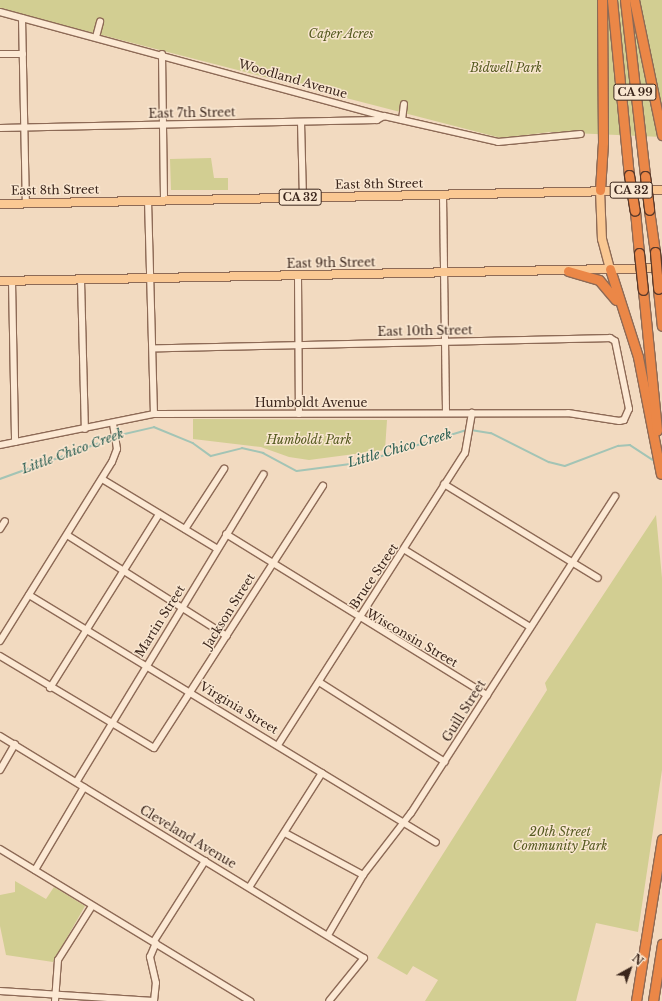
<!DOCTYPE html>
<html>
<head>
<meta charset="utf-8">
<style>
  body { margin:0 }
  #map { position:relative; width:662px; height:1001px; overflow:hidden; background:#f2dac0; font-family:"Libre Baskerville",serif }
  div>[style] { position:absolute }
  .green>* { inset:0; background:#d2ce92 }
  .stream>* { height:1.5px; margin:-0.75px; padding:0 0.75px; transform-origin:0.75px; border-radius:0.75px; background:#a3c4b5 }
  .roads { filter:drop-shadow(1px 0 #8d6a56) drop-shadow(-1px 0 #8d6a56) drop-shadow(0 1px #8d6a56) drop-shadow(0 -1px #8d6a56) }
  .minor>* { height:6px; margin:-3px; padding:0 3px; transform-origin:3px; border-radius:3px; background:#fce9d4 }
  .major>* { height:8px; margin:-4px; padding:0 4px; transform-origin:4px; border-radius:4px; background:#fac893 }
  .highway>* { height:9px; margin:-4.5px; padding:0 4.5px; transform-origin:4.5px; border-radius:4.5px; background:#eb8747 }
  .bridges { filter:drop-shadow(1px 0 #5a392a) drop-shadow(-1px 0 #5a392a) drop-shadow(0 1px #5a392a) drop-shadow(0 -1px #5a392a) }
  .highway-bridge>* { height:9px; margin:-4.5px; padding:0 4.5px; transform-origin:4.5px; border-radius:4.5px; background:#eb8747 }
  span { translate:-50% -50%; white-space:nowrap; text-align:center; line-height:1.15; -webkit-text-stroke:3px #f9e6d0; paint-order:stroke }
  .shield-label span { padding:1px 3px; background:#f9e6d0; border:1px solid; border-radius:3px; -webkit-text-stroke-width:0 }
  .shield-label { font-size:11px; color:#3b261c; font-weight:700 }
  .park-label { font-size:12px; color:#555a20; font-style:italic }
  .street-label { font-size:12px; color:#3b261c }
  .water-label { font-size:13px; color:#295d51; font-style:italic }
  .north { position:absolute; left:610px; top:949px; width:40px; height:40px; -webkit-text-stroke:3px #f9e6d0; paint-order:stroke; rotate:40deg; font-size:11px; font-weight:700; line-height:16px; text-align:center; color:#3b261c }
  .north::after { content:''; display:block; margin:auto; width:14px; height:18px; background:#3b261c; clip-path:polygon(50% 0,100% 100%,50% 72%,0 100%) }
</style>
</head>
<body>
<div id="map">
  <div class="green">
    <div style="clip-path:polygon(0 0,662px 0,662px 137px,550px 132px,501px 138px,24px 15px,0 8px)"></div>
    <div style="clip-path:polygon(211px 158px,214px 178px,228px 178px,228px 190px,171px 190px,170px 159px)"></div>
    <div style="clip-path:polygon(193px 419px,387px 420px,385px 450px,309px 460px,289px 457px,261px 447px,193px 439px)"></div>
    <div style="clip-path:polygon(656px 515px,662px 578px,662px 770px,638px 932px,596px 923px,576px 1001px,425px 1001px,438px 980px,413px 966px,407px 975px,377px 958px,547px 690px,545px 683px)"></div>
    <div style="clip-path:polygon(15px 881px,46px 899px,54px 887px,85px 906px,53px 962px,6px 955px,0 926px,0 895px,15px 892px)"></div>
  </div>
  <div class="stream">
    <div style="left:471px;top:430px;width:20px;rotate:9deg"></div>
    <div style="left:491px;top:433px;width:65px;rotate:26.6deg"></div>
    <div style="left:549px;top:462px;width:16px;rotate:14deg"></div>
    <div style="left:565px;top:466px;width:57px;rotate:-20.7deg"></div>
    <div style="left:618px;top:446px;width:12px;rotate:-5deg"></div>
    <div style="left:630px;top:445px;width:30px;rotate:33deg"></div>
    <div style="left:116px;top:436px;width:39px;rotate:-13deg"></div>
    <div style="left:154px;top:427px;width:42px;rotate:22.3deg"></div>
    <div style="left:193px;top:443px;width:22px;rotate:36deg"></div>
    <div style="left:211px;top:456px;width:32px;rotate:-14deg"></div>
    <div style="left:242px;top:448px;width:22px;rotate:13deg"></div>
    <div style="left:263px;top:453px;width:38px;rotate:28deg"></div>
    <div style="left:297px;top:471px;width:63px;rotate:-7.4deg"></div>
    <div style="left:359px;top:463px;width:113px;rotate:-17deg"></div>
    <div style="left:0;top:479px;width:120px;rotate:-19.9deg"></div>
  </div>
  <div class="roads">
    <div class="minor">
      <div style="left:0;top:12px;width:398px;rotate:15.2deg"></div>
      <div style="left:384px;top:116px;width:117px;rotate:12.8deg"></div>
      <div style="left:498px;top:142px;width:83px;rotate:-5.5deg"></div>
      <div style="left:22px;top:18px;width:185px;rotate:88.8deg"></div>
      <div style="left:96px;top:37px;width:16px;rotate:-75deg"></div>
      <div style="left:0;top:54px;width:23px"></div>
      <div style="left:162px;top:54px;width:146px;rotate:89.2deg"></div>
      <div style="left:402px;top:120px;width:16px;rotate:-83deg"></div>
      <div style="left:301px;top:122px;width:75px;rotate:88.5deg"></div>
      <div style="left:0;top:128px;width:377px;rotate:-1.2deg"></div>
      <div style="left:377px;top:120px;width:8px;rotate:-30deg"></div>
      <div style="left:443px;top:196px;width:217px;rotate:89.2deg"></div>
      <div style="left:148px;top:200px;width:214px;rotate:88.4deg"></div>
      <div style="left:298px;top:276px;width:138px;rotate:89.6deg"></div>
      <div style="left:81px;top:280px;width:149px;rotate:88.5deg"></div>
      <div style="left:12px;top:281px;width:161px;rotate:88.9deg"></div>
      <div style="left:0;top:445px;width:157px;rotate:-11.4deg"></div>
      <div style="left:154px;top:414px;width:414px;rotate:-0.1deg"></div>
      <div style="left:568px;top:413px;width:52px;rotate:8.9deg"></div>
      <div style="left:619px;top:421px;width:5px;rotate:-11deg"></div>
      <div style="left:624px;top:420px;width:12px;rotate:-66deg"></div>
      <div style="left:629px;top:409px;width:69px;rotate:-101.6deg"></div>
      <div style="left:615px;top:341px;width:6px;rotate:-149deg"></div>
      <div style="left:610px;top:338px;width:457px;rotate:178.7deg"></div>
      <div style="left:102px;top:479px;width:133px;rotate:31.2deg"></div>
      <div style="left:444px;top:484px;width:180px;rotate:31.4deg"></div>
      <div style="left:0;top:529px;width:9px;rotate:-58deg"></div>
      <div style="left:185px;top:529px;width:72px;rotate:-57deg"></div>
      <div style="left:226px;top:534px;width:307px;rotate:31.7deg"></div>
      <div style="left:67px;top:535px;width:189px;rotate:32.3deg"></div>
      <div style="left:405px;top:550px;width:147px;rotate:31.6deg"></div>
      <div style="left:29px;top:595px;width:476px;rotate:31.3deg"></div>
      <div style="left:0;top:641px;width:211px;rotate:-58deg"></div>
      <div style="left:112px;top:462px;width:14px;rotate:-69deg"></div>
      <div style="left:117px;top:449px;width:26px;rotate:-99deg"></div>
      <div style="left:0;top:656px;width:179px;rotate:30.9deg"></div>
      <div style="left:154px;top:748px;width:312px;rotate:-57.2deg"></div>
      <div style="left:319px;top:682px;width:149px;rotate:32.4deg"></div>
      <div style="left:50px;top:688px;width:205px;rotate:-57.9deg"></div>
      <div style="left:0;top:736px;width:426px;rotate:31.4deg"></div>
      <div style="left:364px;top:958px;width:55px;rotate:129.1deg"></div>
      <div style="left:278px;top:745px;width:347px;rotate:-57.4deg"></div>
      <div style="left:465px;top:453px;width:41px;rotate:-80.1deg"></div>
      <div style="left:0;top:770px;width:30px;rotate:-60deg"></div>
      <div style="left:77px;top:781px;width:359px;rotate:-58.7deg"></div>
      <div style="left:285px;top:833px;width:89px;rotate:28.3deg"></div>
      <div style="left:0;top:849px;width:293px;rotate:31.3deg"></div>
      <div style="left:35px;top:870px;width:96px;rotate:-59.4deg"></div>
      <div style="left:250px;top:886px;width:134px;rotate:-57.5deg"></div>
      <div style="left:328px;top:935px;width:69px;rotate:-59.7deg"></div>
      <div style="left:363px;top:875px;width:78px;rotate:-52.3deg"></div>
      <div style="left:411px;top:813px;width:377px;rotate:-57.2deg"></div>
      <div style="left:154px;top:941px;width:95px;rotate:-57.5deg"></div>
      <div style="left:0;top:991px;width:154px;rotate:3.7deg"></div>
      <div style="left:154px;top:1001px;width:18px;rotate:-84deg"></div>
      <div style="left:156px;top:983px;width:27px;rotate:-103deg"></div>
      <div style="left:150px;top:957px;width:15px;rotate:-67deg"></div>
      <div style="left:55px;top:1001px;width:41px;rotate:-85.8deg"></div>
      <div style="left:58px;top:960px;width:64px;rotate:-57.8deg"></div>
    </div>
    <div class="major">
      <div style="left:600px;top:190px;width:49px;rotate:87.7deg"></div>
      <div style="left:602px;top:239px;width:31px;rotate:75deg"></div>
      <div style="left:0;top:204px;width:662px;rotate:-1.21deg"></div>
      <div style="left:0;top:281px;width:662px;rotate:-1.12deg"></div>
    </div>
    <div class="highway">
      <div style="left:612px;top:0;width:176px;rotate:84.5deg"></div>
      <div style="left:625px;top:0;width:177px;rotate:83.5deg"></div>
      <div style="left:634px;top:0;width:138px;rotate:78.3deg"></div>
      <div style="left:600px;top:190px;width:48px;rotate:-86.4deg"></div>
      <div style="left:603px;top:142px;width:142px;rotate:-90.4deg"></div>
      <div style="left:649px;top:210px;width:42px;rotate:81.9deg"></div>
      <div style="left:635px;top:211px;width:42px;rotate:84.6deg"></div>
      <div style="left:610px;top:269px;width:92px;rotate:72.3deg"></div>
      <div style="left:638px;top:357px;width:119px;rotate:78.9deg"></div>
      <div style="left:568px;top:271px;width:32px;rotate:16deg"></div>
      <div style="left:599px;top:280px;width:26px;rotate:50deg"></div>
      <div style="left:658px;top:289px;width:37px;rotate:84deg"></div>
      <div style="left:643px;top:290px;width:141px;rotate:84.3deg"></div>
      <div style="left:636px;top:1001px;width:164px;rotate:-80.9deg"></div>
      <div style="left:653px;top:1001px;width:58px;rotate:-81deg"></div>
    </div>
  </div>
  <div class="bridges">
    <div class="highway-bridge">
      <div style="left:629px;top:175px;width:36px;rotate:81deg"></div>
      <div style="left:645px;top:176px;width:34px;rotate:83deg"></div>
      <div style="left:655px;top:252px;width:37px;rotate:85deg"></div>
      <div style="left:639px;top:253px;width:37px;rotate:84deg"></div>
    </div>
  </div>
  <div class="shield-label">
    <span style="left:635px;top:92px">CA 99</span>
    <span style="left:631px;top:190px">CA 32</span>
    <span style="left:300px;top:197px">CA 32</span>
  </div>
  <div class="park-label">
    <span style="left:341px;top:34px">Caper Acres</span>
    <span style="left:506px;top:68px">Bidwell Park</span>
    <span style="left:309px;top:440px">Humboldt Park</span>
    <span style="left:560px;top:839px">20th Street<br>Community Park</span>
  </div>
  <div class="street-label">
    <span style="left:293px;top:79px;rotate:16deg">Woodland Avenue</span>
    <span style="left:192px;top:113px;rotate:-1deg">East 7th Street</span>
    <span style="left:379px;top:184px;rotate:-1deg">East 8th Street</span>
    <span style="left:55px;top:190px;rotate:-1deg">East 8th Street</span>
    <span style="left:331px;top:263px;rotate:-1deg">East 9th Street</span>
    <span style="left:425px;top:331px;rotate:-1deg">East 10th Street</span>
    <span style="left:311px;top:403px">Humboldt Avenue</span>
    <span style="left:374px;top:576px;rotate:-56deg">Bruce Street</span>
    <span style="left:229px;top:611px;rotate:-58deg">Jackson Street</span>
    <span style="left:160px;top:621px;rotate:-58deg">Martin Street</span>
    <span style="left:412px;top:638px;rotate:30deg">Wisconsin Street</span>
    <span style="left:239px;top:708px;rotate:31deg">Virginia Street</span>
    <span style="left:464px;top:711px;rotate:-58deg">Guill Street</span>
    <span style="left:188px;top:837px;rotate:31deg">Cleveland Avenue</span>
  </div>
  <div class="water-label">
    <span style="left:400px;top:449px;rotate:-16deg">Little Chico Creek</span>
    <span style="left:73px;top:452px;rotate:-20deg">Little Chico Creek</span>
  </div>
  <div class="north">N</div>
</div>
</body>
</html>
